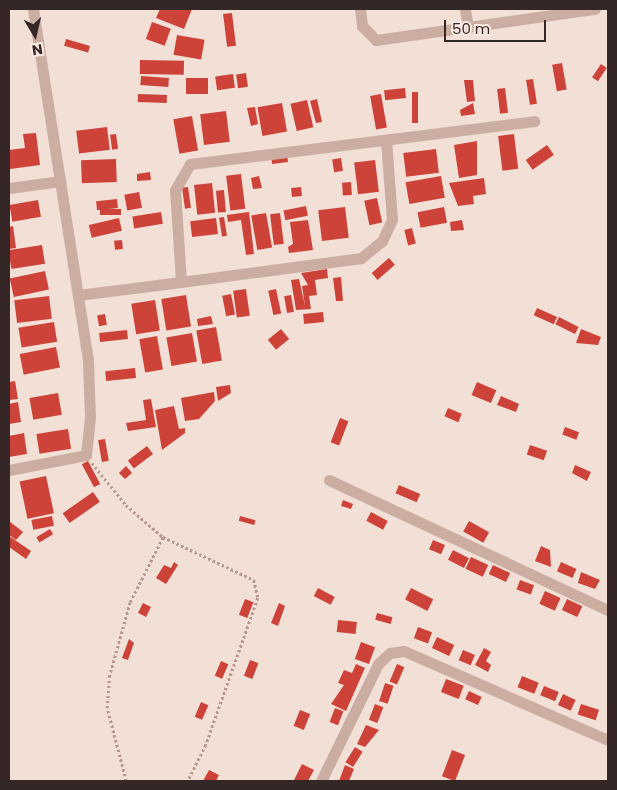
<!DOCTYPE html>
<html>
<head>
<meta charset="utf-8">
<style>
  body { margin:0 }
  #map { position:relative; width:617px; height:790px; overflow:hidden; background:#f2e0d7; font-family:Poppins,sans-serif }
  div>[style] { position:absolute }
  .building>* { inset:0; background:#cd433a; transform-origin:0 0 }
  .path>* { height:2.5px; margin-top:-1.25px; transform-origin:0; background:repeating-linear-gradient(90deg,#b6978c 0 2.5px,transparent 0 5px) }
  .street>* { height:11px; margin:-5.5px; padding:0 5.5px; transform-origin:5.5px; border-radius:5.5px; background:#cbada2 }
  span { translate:-50% -50%; white-space:nowrap; text-align:center; line-height:1.15; -webkit-text-stroke:5px #faebe3; paint-order:stroke }
  .frame { position:absolute; inset:0; border:10px solid #352725; pointer-events:none }
  .north { position:absolute; left:10px; top:10px; width:50px; height:50px; -webkit-text-stroke:4px #faebe3; paint-order:stroke; rotate:171deg; font-size:14px; font-weight:700; line-height:20px; text-align:center; color:#352725 }
  .north::after { content:''; display:block; margin:auto; width:18px; height:22px; background:#352725; clip-path:polygon(50% 0,100% 100%,50% 72%,0 100%) }
  .scale { position:absolute; left:444px; top:20px; width:102px; height:22px; box-sizing:border-box; border:2px solid #352725; border-top:0; padding-left:6px; font-size:15px; line-height:18px; white-space:nowrap; color:#352725; -webkit-text-stroke:4px #faebe3; paint-order:stroke }
</style>
</head>
<body>
<div id="map">
  <div class="building">
    <div style="clip-path:polygon(160px 9px,192px 9px,184px 29px,156px 18px)"></div>
    <div style="left:232px;top:13px;width:33px;height:9px;rotate:83deg"></div>
    <div style="left:152px;top:22px;width:20px;height:18px;rotate:20deg"></div>
    <div style="left:177px;top:35px;width:28px;height:20px;rotate:10deg"></div>
    <div style="left:66px;top:39px;width:25px;height:7px;rotate:16deg"></div>
    <div style="left:140px;top:60px;width:44px;height:14px;rotate:1deg"></div>
    <div style="left:562px;top:63px;width:27px;height:10px;rotate:80deg"></div>
    <div style="left:601px;top:64px;width:7px;height:16px;rotate:34deg"></div>
    <div style="left:246px;top:73px;width:14px;height:10px;rotate:82deg"></div>
    <div style="left:233px;top:74px;width:14px;height:18px;rotate:82deg"></div>
    <div style="left:141px;top:76px;width:28px;height:9px;rotate:4deg"></div>
    <div style="left:186px;top:78px;width:22px;height:16px"></div>
    <div style="left:533px;top:79px;width:25px;height:7px;rotate:81deg"></div>
    <div style="clip-path:polygon(464px 80px,473px 80px,475px 101px,467px 102px)"></div>
    <div style="left:405px;top:88px;width:10px;height:21px;rotate:84deg"></div>
    <div style="left:505px;top:88px;width:25px;height:8px;rotate:83deg"></div>
    <div style="left:412px;top:92px;width:6px;height:31px"></div>
    <div style="left:138px;top:94px;width:29px;height:8px;rotate:2deg"></div>
    <div style="left:381px;top:94px;width:34px;height:11px;rotate:80deg"></div>
    <div style="clip-path:polygon(317px 99px,322px 122px,316px 123px,310px 101px)"></div>
    <div style="left:307px;top:100px;width:28px;height:17px;rotate:77deg"></div>
    <div style="left:282px;top:103px;width:29px;height:25px;rotate:80deg"></div>
    <div style="clip-path:polygon(473px 103px,475px 114px,461px 116px,460px 110px)"></div>
    <div style="clip-path:polygon(255px 107px,258px 124px,251px 126px,247px 108px)"></div>
    <div style="left:226px;top:111px;width:31px;height:26px;rotate:83deg"></div>
    <div style="left:192px;top:116px;width:35px;height:19px;rotate:80deg"></div>
    <div style="left:107px;top:127px;width:23px;height:31px;rotate:83deg"></div>
    <div style="clip-path:polygon(36px 133px,40px 165px,10px 169px,9px 150px,25px 148px,23px 134px)"></div>
    <div style="left:116px;top:134px;width:15px;height:6px;rotate:82deg"></div>
    <div style="left:514px;top:134px;width:35px;height:16px;rotate:83deg"></div>
    <div style="clip-path:polygon(477px 141px,477px 175px,459px 178px,454px 145px)"></div>
    <div style="left:547px;top:145px;width:12px;height:26px;rotate:55deg"></div>
    <div style="left:436px;top:149px;width:24px;height:33px;rotate:83deg"></div>
    <div style="left:287px;top:154px;width:8px;height:16px;rotate:83deg"></div>
    <div style="left:341px;top:158px;width:13px;height:9px;rotate:81deg"></div>
    <div style="left:116px;top:159px;width:23px;height:35px;rotate:88deg"></div>
    <div style="left:375px;top:160px;width:32px;height:21px;rotate:83deg"></div>
    <div style="clip-path:polygon(150px 172px,151px 180px,137px 181px,137px 174px)"></div>
    <div style="left:241px;top:174px;width:35px;height:15px;rotate:83deg"></div>
    <div style="clip-path:polygon(259px 176px,262px 188px,253px 189px,251px 178px)"></div>
    <div style="left:441px;top:176px;width:22px;height:36px;rotate:80deg"></div>
    <div style="clip-path:polygon(484px 178px,486px 194px,473px 196px,474px 204px,458px 206px,449px 183px)"></div>
    <div style="left:351px;top:182px;width:13px;height:9px;rotate:86deg"></div>
    <div style="left:212px;top:183px;width:30px;height:18px;rotate:84deg"></div>
    <div style="left:188px;top:187px;width:21px;height:6px;rotate:82deg"></div>
    <div style="left:301px;top:187px;width:9px;height:10px;rotate:84deg"></div>
    <div style="left:224px;top:190px;width:22px;height:8px;rotate:85deg"></div>
    <div style="left:139px;top:192px;width:16px;height:15px;rotate:79deg"></div>
    <div style="left:377px;top:198px;width:25px;height:13px;rotate:78deg"></div>
    <div style="left:117px;top:199px;width:9px;height:21px;rotate:84deg"></div>
    <div style="left:38px;top:200px;width:17px;height:29px;rotate:80deg"></div>
    <div style="left:306px;top:206px;width:10px;height:23px;rotate:79deg"></div>
    <div style="left:345px;top:207px;width:31px;height:27px;rotate:83deg"></div>
    <div style="left:444px;top:207px;width:16px;height:27px;rotate:79deg"></div>
    <div style="left:121px;top:209px;width:6px;height:21px;rotate:90deg"></div>
    <div style="left:161px;top:212px;width:12px;height:29px;rotate:81deg"></div>
    <div style="clip-path:polygon(249px 212px,254px 254px,246px 255px,241px 220px,228px 222px,227px 215px)"></div>
    <div style="left:266px;top:213px;width:35px;height:15px;rotate:80deg"></div>
    <div style="left:280px;top:213px;width:31px;height:10px;rotate:83deg"></div>
    <div style="left:224px;top:217px;width:19px;height:5px;rotate:81deg"></div>
    <div style="left:119px;top:218px;width:13px;height:31px;rotate:77deg"></div>
    <div style="left:216px;top:218px;width:16px;height:26px;rotate:83deg"></div>
    <div style="clip-path:polygon(308px 220px,313px 250px,289px 253px,288px 247px,293px 244px,290px 222px)"></div>
    <div style="clip-path:polygon(462px 220px,464px 230px,451px 231px,450px 222px)"></div>
    <div style="clip-path:polygon(13px 226px,16px 248px,9px 249px,9px 227px)"></div>
    <div style="left:412px;top:228px;width:16px;height:8px;rotate:76deg"></div>
    <div style="left:122px;top:240px;width:9px;height:8px;rotate:84deg"></div>
    <div style="left:42px;top:245px;width:19px;height:34px;rotate:81deg"></div>
    <div style="left:389px;top:258px;width:9px;height:23px;rotate:49deg"></div>
    <div style="clip-path:polygon(327px 269px,328px 278px,315px 280px,317px 295px,309px 296px,311px 309px,296px 310px,291px 280px,299px 279px,305px 306px,302px 286px,308px 285px,301px 273px)"></div>
    <div style="left:45px;top:271px;width:19px;height:36px;rotate:78deg"></div>
    <div style="clip-path:polygon(341px 277px,343px 301px,336px 301px,333px 278px)"></div>
    <div style="left:246px;top:289px;width:27px;height:13px;rotate:82deg"></div>
    <div style="left:276px;top:289px;width:25px;height:8px;rotate:78deg"></div>
    <div style="left:231px;top:294px;width:21px;height:9px;rotate:79deg"></div>
    <div style="left:186px;top:295px;width:32px;height:25px;rotate:81deg"></div>
    <div style="left:291px;top:295px;width:17px;height:7px;rotate:80deg"></div>
    <div style="left:49px;top:296px;width:23px;height:35px;rotate:83deg"></div>
    <div style="left:155px;top:300px;width:31px;height:24px;rotate:81deg"></div>
    <div style="left:537px;top:308px;width:22px;height:8px;rotate:24deg"></div>
    <div style="left:323px;top:312px;width:10px;height:20px;rotate:84deg"></div>
    <div style="left:105px;top:314px;width:11px;height:8px;rotate:80deg"></div>
    <div style="clip-path:polygon(211px 316px,213px 324px,198px 326px,197px 319px)"></div>
    <div style="left:559px;top:317px;width:22px;height:8px;rotate:27deg"></div>
    <div style="left:54px;top:322px;width:20px;height:36px;rotate:81deg"></div>
    <div style="left:216px;top:327px;width:34px;height:20px;rotate:80deg"></div>
    <div style="left:281px;top:329px;width:13px;height:17px;rotate:51deg"></div>
    <div style="clip-path:polygon(581px 329px,601px 337px,598px 345px,576px 343px)"></div>
    <div style="left:127px;top:330px;width:9px;height:28px;rotate:84deg"></div>
    <div style="left:192px;top:333px;width:29px;height:26px;rotate:80deg"></div>
    <div style="left:157px;top:336px;width:34px;height:18px;rotate:80deg"></div>
    <div style="left:56px;top:347px;width:21px;height:37px;rotate:79deg"></div>
    <div style="left:135px;top:368px;width:10px;height:30px;rotate:84deg"></div>
    <div style="clip-path:polygon(15px 381px,18px 399px,9px 400px,9px 382px)"></div>
    <div style="left:477px;top:382px;width:21px;height:14px;rotate:23deg"></div>
    <div style="clip-path:polygon(230px 385px,231px 393px,218px 401px,216px 387px)"></div>
    <div style="clip-path:polygon(214px 392px,215px 401px,199px 419px,185px 421px,181px 398px)"></div>
    <div style="left:58px;top:393px;width:22px;height:29px;rotate:80deg"></div>
    <div style="clip-path:polygon(501px 396px,519px 404px,516px 412px,497px 405px)"></div>
    <div style="clip-path:polygon(151px 399px,156px 427px,128px 431px,126px 423px,146px 420px,143px 400px)"></div>
    <div style="clip-path:polygon(18px 402px,21px 422px,9px 424px,9px 404px)"></div>
    <div style="clip-path:polygon(174px 406px,179px 429px,185px 428px,185px 433px,162px 450px,155px 410px)"></div>
    <div style="left:448px;top:408px;width:15px;height:9px;rotate:23deg"></div>
    <div style="left:340px;top:418px;width:9px;height:26px;rotate:21deg"></div>
    <div style="left:565px;top:427px;width:15px;height:8px;rotate:20deg"></div>
    <div style="left:68px;top:429px;width:20px;height:32px;rotate:81deg"></div>
    <div style="clip-path:polygon(24px 433px,27px 454px,9px 457px,9px 436px)"></div>
    <div style="left:105px;top:439px;width:22px;height:7px;rotate:80deg"></div>
    <div style="left:530px;top:445px;width:18px;height:10px;rotate:19deg"></div>
    <div style="left:147px;top:446px;width:10px;height:24px;rotate:53deg"></div>
    <div style="left:88px;top:461px;width:26px;height:7px;rotate:62deg"></div>
    <div style="clip-path:polygon(575px 465px,591px 472px,587px 481px,572px 473px)"></div>
    <div style="clip-path:polygon(126px 466px,132px 473px,125px 479px,119px 473px)"></div>
    <div style="left:46px;top:476px;width:38px;height:27px;rotate:78deg"></div>
    <div style="left:399px;top:485px;width:23px;height:9px;rotate:23deg"></div>
    <div style="left:93px;top:492px;width:12px;height:37px;rotate:55deg"></div>
    <div style="clip-path:polygon(343px 500px,353px 504px,351px 509px,341px 506px)"></div>
    <div style="left:371px;top:512px;width:19px;height:10px;rotate:28deg"></div>
    <div style="left:52px;top:516px;width:10px;height:21px;rotate:79deg"></div>
    <div style="left:240px;top:516px;width:16px;height:5px;rotate:15deg"></div>
    <div style="clip-path:polygon(9px 521px,23px 532px,16px 540px,9px 535px)"></div>
    <div style="left:469px;top:521px;width:23px;height:12px;rotate:29deg"></div>
    <div style="left:50px;top:529px;width:6px;height:16px;rotate:59deg"></div>
    <div style="clip-path:polygon(9px 536px,31px 551px,26px 559px,9px 547px)"></div>
    <div style="left:433px;top:540px;width:13px;height:10px;rotate:23deg"></div>
    <div style="clip-path:polygon(541px 546px,550px 550px,551px 567px,535px 561px)"></div>
    <div style="left:453px;top:550px;width:18px;height:11px;rotate:27deg"></div>
    <div style="left:471px;top:557px;width:19px;height:13px;rotate:25deg"></div>
    <div style="clip-path:polygon(174px 562px,178px 565px,166px 584px,156px 578px,164px 565px,171px 568px)"></div>
    <div style="left:561px;top:562px;width:17px;height:10px;rotate:24deg"></div>
    <div style="left:493px;top:565px;width:19px;height:10px;rotate:25deg"></div>
    <div style="clip-path:polygon(581px 572px,600px 580px,595px 589px,578px 583px)"></div>
    <div style="left:520px;top:580px;width:15px;height:10px;rotate:20deg"></div>
    <div style="left:318px;top:588px;width:19px;height:9px;rotate:28deg"></div>
    <div style="left:411px;top:588px;width:25px;height:13px;rotate:27deg"></div>
    <div style="left:545px;top:591px;width:17px;height:14px;rotate:24deg"></div>
    <div style="left:245px;top:599px;width:9px;height:17px;rotate:21deg"></div>
    <div style="left:567px;top:599px;width:17px;height:12px;rotate:25deg"></div>
    <div style="left:143px;top:603px;width:9px;height:11px;rotate:27deg"></div>
    <div style="clip-path:polygon(279px 603px,285px 606px,278px 626px,271px 623px)"></div>
    <div style="left:377px;top:613px;width:16px;height:7px;rotate:15deg"></div>
    <div style="left:338px;top:620px;width:19px;height:12px;rotate:6deg"></div>
    <div style="left:418px;top:627px;width:15px;height:12px;rotate:20deg"></div>
    <div style="left:437px;top:637px;width:19px;height:12px;rotate:25deg"></div>
    <div style="clip-path:polygon(129px 639px,134px 643px,128px 660px,122px 658px)"></div>
    <div style="left:361px;top:642px;width:15px;height:18px;rotate:20deg"></div>
    <div style="clip-path:polygon(484px 648px,491px 652px,486px 661px,491px 665px,488px 672px,475px 665px)"></div>
    <div style="left:463px;top:650px;width:13px;height:11px;rotate:23deg"></div>
    <div style="left:250px;top:660px;width:9px;height:17px;rotate:21deg"></div>
    <div style="left:221px;top:661px;width:8px;height:16px;rotate:23deg"></div>
    <div style="clip-path:polygon(356px 664px,365px 668px,346px 711px,331px 704px,344px 685px,338px 683px,344px 670px,352px 673px)"></div>
    <div style="left:397px;top:664px;width:8px;height:19px;rotate:23deg"></div>
    <div style="left:522px;top:676px;width:18px;height:12px;rotate:22deg"></div>
    <div style="left:446px;top:679px;width:19px;height:14px;rotate:21deg"></div>
    <div style="left:385px;top:683px;width:9px;height:19px;rotate:18deg"></div>
    <div style="left:544px;top:686px;width:16px;height:10px;rotate:22deg"></div>
    <div style="left:469px;top:691px;width:14px;height:9px;rotate:25deg"></div>
    <div style="left:563px;top:694px;width:14px;height:12px;rotate:25deg"></div>
    <div style="left:201px;top:702px;width:8px;height:16px;rotate:23deg"></div>
    <div style="left:375px;top:704px;width:9px;height:17px;rotate:21deg"></div>
    <div style="left:581px;top:704px;width:19px;height:11px;rotate:18deg"></div>
    <div style="left:335px;top:708px;width:9px;height:15px;rotate:21deg"></div>
    <div style="left:300px;top:710px;width:11px;height:17px;rotate:22deg"></div>
    <div style="clip-path:polygon(366px 725px,379px 730px,365px 747px,357px 744px)"></div>
    <div style="left:355px;top:747px;width:9px;height:18px;rotate:32deg"></div>
    <div style="left:452px;top:750px;width:14px;height:28px;rotate:21deg"></div>
    <div style="clip-path:polygon(302px 764px,314px 770px,308px 781px,294px 780px)"></div>
    <div style="clip-path:polygon(345px 765px,354px 769px,349px 781px,339px 781px)"></div>
    <div style="clip-path:polygon(209px 770px,219px 775px,216px 781px,203px 781px)"></div>
  </div>
  <div class="path">
    <div style="left:92px;top:463px;width:54px;rotate:51deg"></div>
    <div style="left:126px;top:505px;width:49px;rotate:40.9deg"></div>
    <div style="left:163px;top:537px;width:101px;rotate:25.3deg"></div>
    <div style="left:254px;top:580px;width:18px;rotate:77deg"></div>
    <div style="left:258px;top:598px;width:156px;rotate:109.5deg"></div>
    <div style="left:206px;top:745px;width:40px;rotate:116.6deg"></div>
    <div style="left:126px;top:781px;width:75px;rotate:-104.6deg"></div>
    <div style="left:107px;top:708px;width:31px;rotate:-86deg"></div>
    <div style="left:109px;top:677px;width:78px;rotate:-74.4deg"></div>
    <div style="left:130px;top:602px;width:73px;rotate:-63.1deg"></div>
  </div>
  <div class="street">
    <div style="left:360px;top:9px;width:17px;rotate:83deg"></div>
    <div style="left:362px;top:26px;width:20px;rotate:45deg"></div>
    <div style="left:376px;top:40px;width:221px;rotate:-8.1deg"></div>
    <div style="left:465px;top:9px;width:19px;rotate:81deg"></div>
    <div style="left:9px;top:188px;width:52px;rotate:-7.7deg"></div>
    <div style="left:181px;top:282px;width:182px;rotate:-7.6deg"></div>
    <div style="left:361px;top:258px;width:27px;rotate:-39deg"></div>
    <div style="left:382px;top:241px;width:23px;rotate:-65deg"></div>
    <div style="left:392px;top:220px;width:79px;rotate:-94.3deg"></div>
    <div style="left:78px;top:295px;width:104px;rotate:-7.2deg"></div>
    <div style="left:181px;top:282px;width:92px;rotate:-93.7deg"></div>
    <div style="left:175px;top:190px;width:30px;rotate:-60deg"></div>
    <div style="left:190px;top:164px;width:347px;rotate:-7.1deg"></div>
    <div style="left:9px;top:470px;width:78px;rotate:-11deg"></div>
    <div style="left:86px;top:455px;width:37px;rotate:-84deg"></div>
    <div style="left:90px;top:418px;width:58px;rotate:-92deg"></div>
    <div style="left:88px;top:360px;width:355px;rotate:-98.9deg"></div>
    <div style="left:329px;top:480px;width:308px;rotate:25deg"></div>
    <div style="left:321px;top:781px;width:130px;rotate:-64deg"></div>
    <div style="left:378px;top:664px;width:16px;rotate:-43deg"></div>
    <div style="left:390px;top:653px;width:14px;rotate:-8deg"></div>
    <div style="left:404px;top:651px;width:223px;rotate:23.6deg"></div>
  </div>
  <div class="frame"></div>
  <div class="north">N</div>
  <div class="scale">50 m</div>
</div>
</body>
</html>
